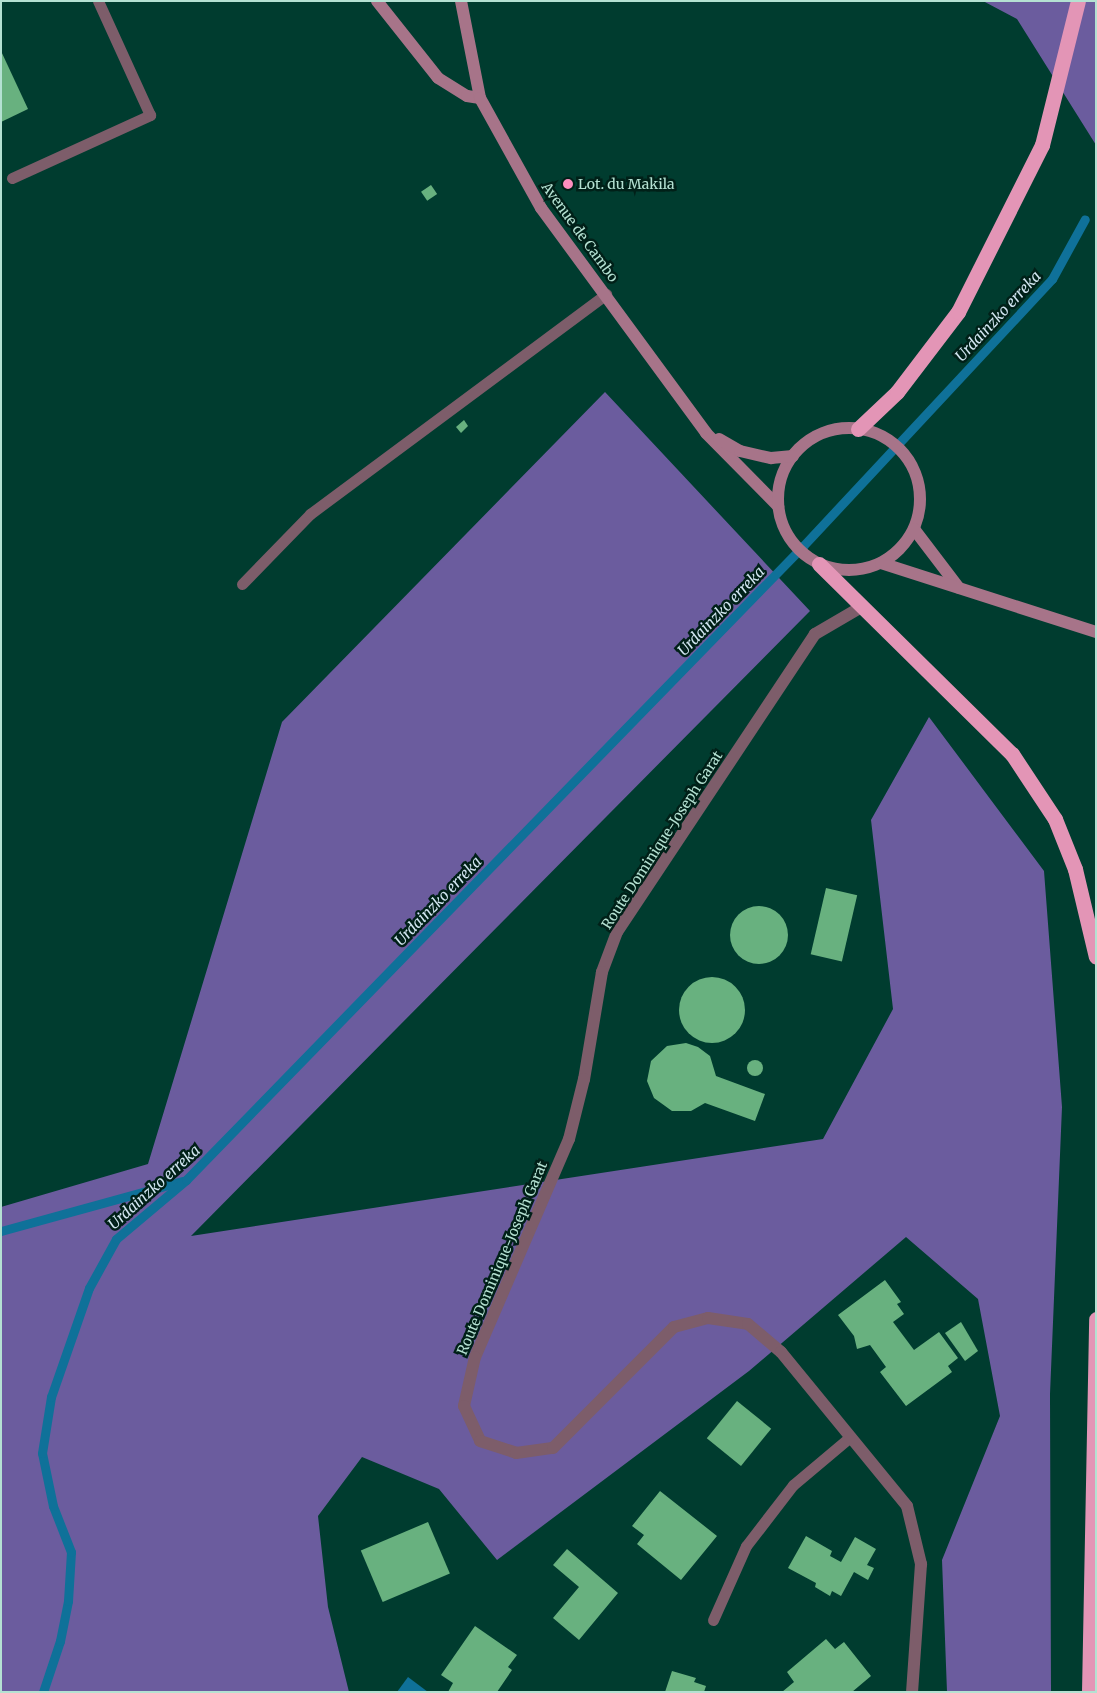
<!DOCTYPE html>
<html>
<head>
<meta charset="utf-8">
<style>
  body { margin:0 }
  #map { position:relative; width:1097px; height:1693px; overflow:hidden; background:#003c2f; font-family:Merriweather,serif }
  div>[style] { position:absolute }
  .forest>* { inset:0; background:#6b5c9e }
  .water>* { inset:0; background:#0f7199 }
  .stream>* { height:9px; margin:-4.5px; padding:0 4.5px; transform-origin:4.5px; border-radius:4.5px; background:#0f7199 }
  .building>* { inset:0; background:#68b17f; transform-origin:0 0 }
  .round { border-radius:50% }
  .lane>* { height:11px; margin:-5.5px; padding:0 5.5px; transform-origin:5.5px; border-radius:5.5px; background:#7d5d6a }
  .street>* { height:12px; margin:-6px; padding:0 6px; transform-origin:6px; border-radius:6px; background:#7d5d6a }
  .secondary>* { height:12px; margin:-6px; padding:0 6px; transform-origin:6px; border-radius:6px; background:#a77489 }
  .secondary>.ring { margin:-6px; padding:0; box-sizing:content-box; background:none; border:12px solid #a77489; border-radius:50% }
  .highway>* { height:15px; margin:-7.5px; padding:0 7.5px; transform-origin:7.5px; border-radius:7.5px; background:#e395b6 }
  .dots>* { width:14px; height:14px; translate:-50% -50%; box-sizing:border-box; border:2px solid #002018; border-radius:50% }
  span { translate:-50% -50%; white-space:nowrap; text-align:center; line-height:1.15; -webkit-text-stroke:5px #002018; paint-order:stroke }
  .poi-label { font-size:14px; color:#b4e1d2 }
  .left { translate:0 -50%; text-align:left }
  .street-label { font-size:14px; color:#b4e1d2 }
  .water-label { font-size:15px; color:#d2e6f1; font-style:italic }
  .frame { position:absolute; inset:0; border:2px solid #b4e1d2; pointer-events:none }
</style>
</head>
<body>
<div id="map">
  <div class="forest">
    <div style="clip-path:polygon(983px 1px,1096px 1px,1096px 145px,1017px 19px)"></div>
    <div style="clip-path:polygon(605px 392px,810px 611px,191px 1236px,823px 1139px,893px 1009px,871px 820px,929px 717px,1044px 871px,1062px 1107px,1050px 1394px,1051px 1692px,947px 1692px,942px 1560px,1000px 1416px,978px 1299px,906px 1237px,749px 1371px,497px 1560px,439px 1489px,362px 1457px,318px 1516px,328px 1607px,349px 1692px,1px 1692px,1px 1207px,148px 1164px,282px 722px)"></div>
  </div>
  <div class="water">
    <div style="clip-path:polygon(408px 1677px,428px 1692px,397px 1692px)"></div>
  </div>
  <div class="stream">
    <div style="left:1px;top:1231px;width:188px;rotate:-15.4deg"></div>
    <div style="left:43px;top:1692px;width:54px;rotate:-71.6deg"></div>
    <div style="left:60px;top:1641px;width:41px;rotate:-78.7deg"></div>
    <div style="left:68px;top:1601px;width:49px;rotate:-86.5deg"></div>
    <div style="left:71px;top:1552px;width:49px;rotate:-111.4deg"></div>
    <div style="left:53px;top:1506px;width:54px;rotate:-101.7deg"></div>
    <div style="left:42px;top:1453px;width:57px;rotate:-80.9deg"></div>
    <div style="left:51px;top:1397px;width:115px;rotate:-70.8deg"></div>
    <div style="left:89px;top:1288px;width:56px;rotate:-61.1deg"></div>
    <div style="left:116px;top:1239px;width:92px;rotate:-40.1deg"></div>
    <div style="left:186px;top:1180px;width:885px;rotate:-45.78deg"></div>
    <div style="left:803px;top:546px;width:365px;rotate:-47deg"></div>
    <div style="left:1052px;top:279px;width:68px;rotate:-61.2deg"></div>
  </div>
  <div class="building">
    <div style="clip-path:polygon(1px 51px,28px 109px,1px 122px)"></div>
    <div style="left:431px;top:185px;width:11px;height:12px;rotate:56deg"></div>
    <div style="clip-path:polygon(464px 420px,468px 426px,461px 433px,456px 427px)"></div>
    <div style="left:826px;top:888px;width:32px;height:68px;rotate:13deg"></div>
    <div class="round" style="left:730px;top:906px;width:58px;height:58px"></div>
    <div class="round" style="left:679px;top:977px;width:66px;height:66px"></div>
    <div style="clip-path:polygon(686px 1043px,698px 1047px,710px 1056px,716px 1076px,765px 1094px,755px 1121px,705px 1103px,691px 1111px,672px 1111px,654px 1098px,647px 1081px,651px 1061px,667px 1046px)"></div>
    <div class="round" style="left:747px;top:1060px;width:16px;height:16px"></div>
    <div style="clip-path:polygon(885px 1280px,901px 1302px,897px 1304px,904px 1314px,893px 1322px,914px 1350px,939px 1332px,958px 1358px,948px 1366px,952px 1372px,906px 1406px,880px 1372px,886px 1367px,870px 1345px,857px 1349px,854px 1336px,838px 1315px)"></div>
    <div style="clip-path:polygon(961px 1322px,978px 1351px,965px 1361px,945px 1333px)"></div>
    <div style="left:737px;top:1401px;width:44px;height:48px;rotate:39deg"></div>
    <div style="clip-path:polygon(660px 1491px,717px 1536px,681px 1580px,637px 1544px,644px 1535px,632px 1526px)"></div>
    <div style="left:428px;top:1522px;width:56px;height:73px;rotate:67deg"></div>
    <div style="clip-path:polygon(806px 1536px,832px 1551px,830px 1556px,841px 1562px,855px 1537px,876px 1549px,867px 1565px,874px 1568px,868px 1580px,854px 1572px,841px 1596px,832px 1591px,830px 1596px,815px 1587px,816px 1583px,788px 1568px)"></div>
    <div style="clip-path:polygon(567px 1549px,618px 1593px,579px 1640px,553px 1618px,579px 1587px,553px 1565px)"></div>
    <div style="clip-path:polygon(475px 1626px,517px 1655px,508px 1667px,512px 1670px,497px 1692px,448px 1692px,453px 1683px,441px 1675px)"></div>
    <div style="clip-path:polygon(826px 1639px,835px 1649px,844px 1642px,871px 1676px,852px 1692px,782px 1692px,794px 1682px,787px 1672px)"></div>
    <div style="clip-path:polygon(672px 1671px,696px 1678px,694px 1682px,706px 1686px,704px 1692px,665px 1692px)"></div>
  </div>
  <div class="lane">
    <div style="left:12px;top:178px;width:152px;rotate:-24.5deg"></div>
    <div style="left:150px;top:115px;width:125px;rotate:-114.5deg"></div>
    <div style="left:242px;top:584px;width:98px;rotate:-45.8deg"></div>
    <div style="left:310px;top:514px;width:369px;rotate:-36.6deg"></div>
    <div style="left:713px;top:1620px;width:81px;rotate:-66deg"></div>
    <div style="left:746px;top:1546px;width:77px;rotate:-52.4deg"></div>
    <div style="left:793px;top:1485px;width:75px;rotate:-40.1deg"></div>
  </div>
  <div class="street">
    <div style="left:863px;top:606px;width:56px;rotate:149.7deg"></div>
    <div style="left:815px;top:634px;width:358px;rotate:123.6deg"></div>
    <div style="left:617px;top:932px;width:43px;rotate:110.6deg"></div>
    <div style="left:602px;top:972px;width:109px;rotate:99.5deg"></div>
    <div style="left:584px;top:1079px;width:62px;rotate:104deg"></div>
    <div style="left:569px;top:1139px;width:237px;rotate:113.3deg"></div>
    <div style="left:475px;top:1357px;width:50px;rotate:102.7deg"></div>
    <div style="left:464px;top:1406px;width:38px;rotate:65deg"></div>
    <div style="left:480px;top:1441px;width:38px;rotate:18deg"></div>
    <div style="left:516px;top:1453px;width:37px;rotate:-8deg"></div>
    <div style="left:553px;top:1448px;width:171px;rotate:-45deg"></div>
    <div style="left:674px;top:1327px;width:35px;rotate:-15deg"></div>
    <div style="left:708px;top:1318px;width:40px;rotate:8.5deg"></div>
    <div style="left:748px;top:1324px;width:43px;rotate:40.3deg"></div>
    <div style="left:781px;top:1352px;width:199px;rotate:50.7deg"></div>
    <div style="left:907px;top:1506px;width:60px;rotate:76.4deg"></div>
    <div style="left:921px;top:1564px;width:128px;rotate:94deg"></div>
  </div>
  <div class="secondary">
    <div style="left:377px;top:1px;width:98px;rotate:51.6deg"></div>
    <div style="left:438px;top:78px;width:34px;rotate:32deg"></div>
    <div style="left:467px;top:96px;width:13px;rotate:9deg"></div>
    <div style="left:461px;top:1px;width:99px;rotate:78.9deg"></div>
    <div style="left:480px;top:98px;width:126px;rotate:61deg"></div>
    <div style="left:541px;top:208px;width:279px;rotate:53.7deg"></div>
    <div style="left:706px;top:433px;width:103px;rotate:45.4deg"></div>
    <div class="ring" style="left:778px;top:428px;width:130px;height:130px"></div>
    <div style="left:719px;top:439px;width:24px;rotate:30deg"></div>
    <div style="left:740px;top:451px;width:32px;rotate:13deg"></div>
    <div style="left:771px;top:458px;width:22px;rotate:-5deg"></div>
    <div style="left:914px;top:529px;width:74px;rotate:52.7deg"></div>
    <div style="left:881px;top:563px;width:226px;rotate:17.8deg"></div>
  </div>
  <div class="highway">
    <div style="left:858px;top:429px;width:54px;rotate:-43.5deg"></div>
    <div style="left:897px;top:392px;width:101px;rotate:-52.7deg"></div>
    <div style="left:958px;top:312px;width:187px;rotate:-63.3deg"></div>
    <div style="left:1042px;top:145px;width:148px;rotate:-76deg"></div>
    <div style="left:819px;top:564px;width:271px;rotate:44.6deg"></div>
    <div style="left:1012px;top:754px;width:78px;rotate:56.5deg"></div>
    <div style="left:1055px;top:819px;width:54px;rotate:68.2deg"></div>
    <div style="left:1075px;top:869px;width:90px;rotate:76.6deg"></div>
    <div style="left:1089px;top:1692px;width:373px;rotate:-88.9deg"></div>
  </div>
  <div class="dots">
    <div style="left:568px;top:184px;background:#fd8ebf"></div>
  </div>
  <div class="poi-label">
    <span class="left" style="left:578px;top:184px">Lot. du Makila</span>
  </div>
  <div class="street-label">
    <span style="left:580px;top:232px;rotate:54deg">Avenue de Cambo</span>
    <span style="left:662px;top:840px;rotate:-57deg">Route Dominique-Joseph Garat</span>
    <span style="left:502px;top:1258px;rotate:-67deg">Route Dominique-Joseph Garat</span>
  </div>
  <div class="water-label">
    <span style="left:998px;top:316px;rotate:-47deg">Urdainzko erreka</span>
    <span style="left:721px;top:611px;rotate:-46deg">Urdainzko erreka</span>
    <span style="left:438px;top:901px;rotate:-46deg">Urdainzko erreka</span>
    <span style="left:154px;top:1187px;rotate:-42deg">Urdainzko erreka</span>
  </div>
  <div class="frame"></div>
</div>
</body>
</html>
